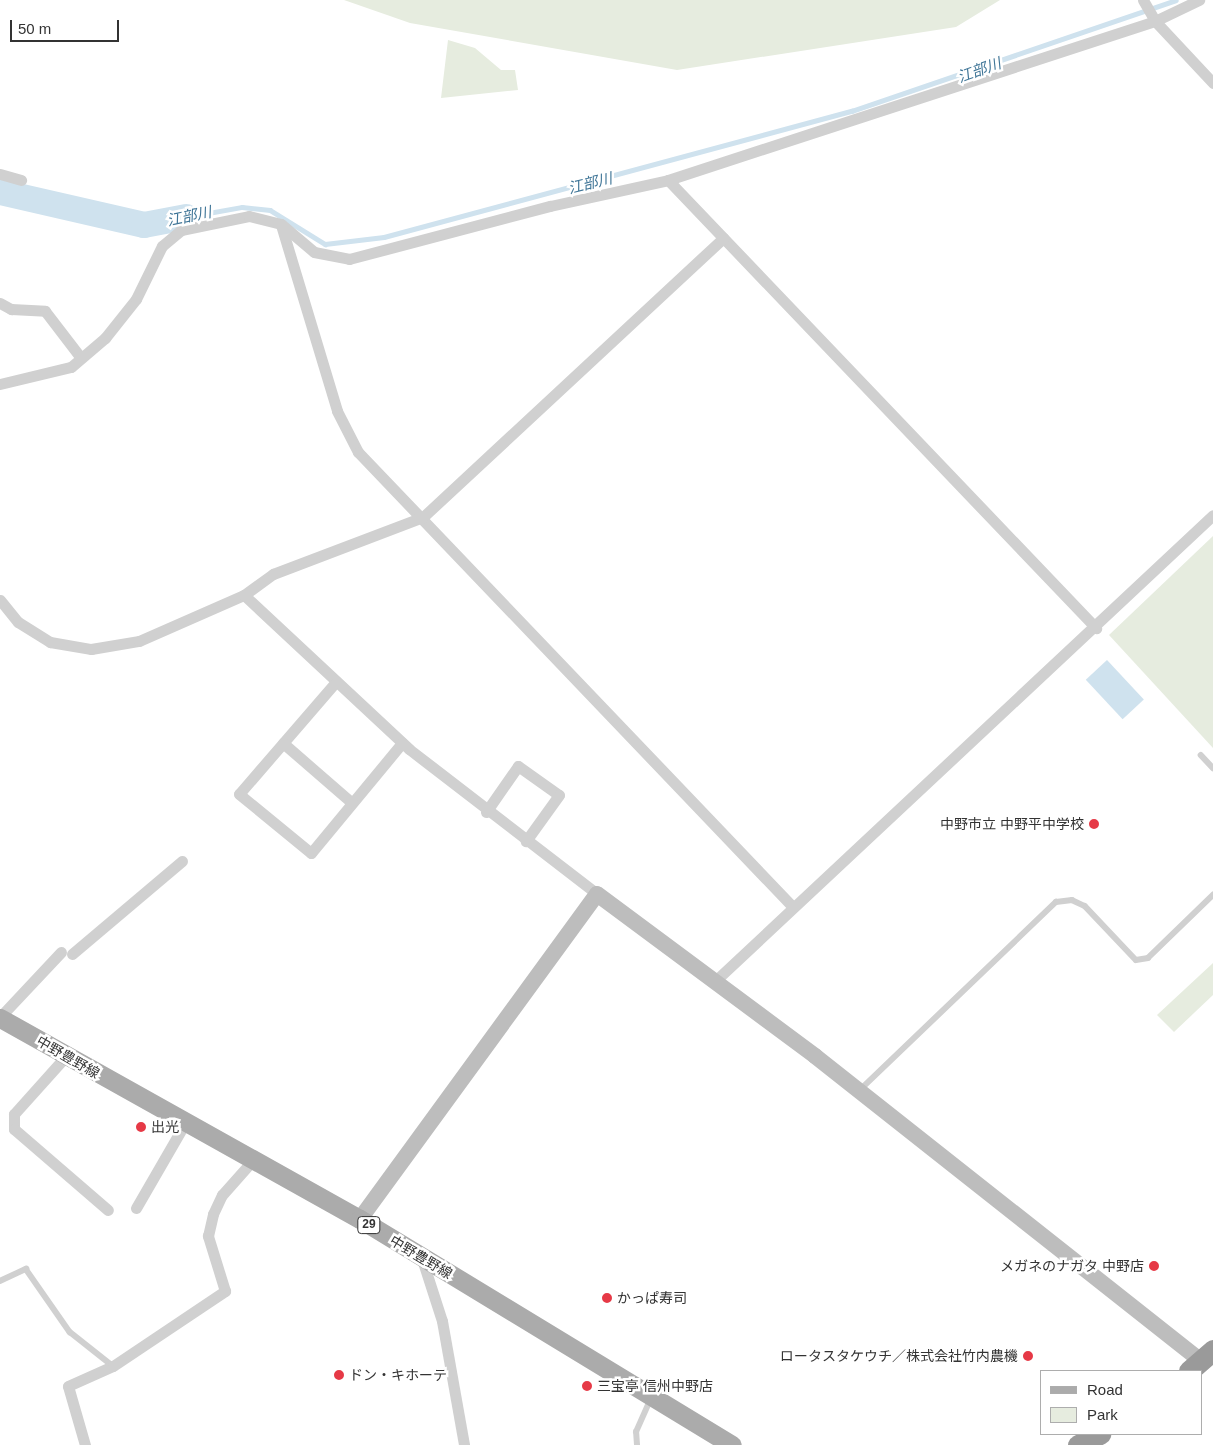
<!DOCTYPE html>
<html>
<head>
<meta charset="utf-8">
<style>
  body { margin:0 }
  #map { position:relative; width:1213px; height:1445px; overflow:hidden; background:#fff; font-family:Helvetica,"Noto Sans JP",sans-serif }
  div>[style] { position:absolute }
  .green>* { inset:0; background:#e6ecdf }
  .water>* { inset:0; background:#cfe2ee; transform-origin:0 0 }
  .stream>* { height:4.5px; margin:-2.25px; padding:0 2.25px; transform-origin:2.25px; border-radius:2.25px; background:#cfe2ee }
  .river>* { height:26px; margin:-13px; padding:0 13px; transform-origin:13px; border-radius:13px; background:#cfe2ee }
  .lane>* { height:5.5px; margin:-2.75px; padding:0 2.75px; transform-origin:2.75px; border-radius:2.75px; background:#d0d0d0 }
  .street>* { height:11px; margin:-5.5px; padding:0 5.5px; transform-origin:5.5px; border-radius:5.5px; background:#d0d0d0 }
  .secondary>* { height:16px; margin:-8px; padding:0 8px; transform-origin:8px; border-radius:8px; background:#bdbdbd }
  .primary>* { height:19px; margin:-9.5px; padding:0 9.5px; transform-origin:9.5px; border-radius:9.5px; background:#ababab }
  .highway>* { height:21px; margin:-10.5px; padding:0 10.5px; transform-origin:10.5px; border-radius:10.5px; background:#9a9a9a }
  .dots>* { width:14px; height:14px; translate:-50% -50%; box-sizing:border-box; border:2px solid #fff; border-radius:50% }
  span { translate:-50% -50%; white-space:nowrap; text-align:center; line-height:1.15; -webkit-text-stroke:5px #fff; paint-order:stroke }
  .shield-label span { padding:1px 4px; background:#fff; border:1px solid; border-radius:4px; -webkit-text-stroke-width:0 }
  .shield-label { font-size:12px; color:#333; font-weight:700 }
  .poi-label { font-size:14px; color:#333 }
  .right { translate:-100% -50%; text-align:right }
  .left { translate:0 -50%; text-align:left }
  .street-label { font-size:14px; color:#333 }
  .water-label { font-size:15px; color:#3f7597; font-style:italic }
  .legend { position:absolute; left:1040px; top:1370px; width:162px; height:65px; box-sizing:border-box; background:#fff; border:1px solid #adadad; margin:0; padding:6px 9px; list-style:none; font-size:15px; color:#333 }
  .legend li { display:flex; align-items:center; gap:10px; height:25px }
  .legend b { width:25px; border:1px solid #adadad }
  .scale { position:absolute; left:10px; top:20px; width:109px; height:22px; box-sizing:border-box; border:2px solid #333; border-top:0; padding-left:6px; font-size:15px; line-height:18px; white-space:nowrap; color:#333; -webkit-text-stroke:4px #fff; paint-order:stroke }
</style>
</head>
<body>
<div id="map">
  <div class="green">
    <div style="clip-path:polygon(344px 0,1000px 0,956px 27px,677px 70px,410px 23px)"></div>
    <div style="clip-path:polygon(448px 40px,475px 48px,501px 70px,515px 70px,518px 90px,441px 98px)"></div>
    <div style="clip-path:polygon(1213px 536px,1213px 748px,1109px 635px)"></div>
    <div style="clip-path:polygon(1213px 963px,1213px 995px,1174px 1032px,1157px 1015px)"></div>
  </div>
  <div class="water">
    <div style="left:1107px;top:660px;width:54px;height:29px;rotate:47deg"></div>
  </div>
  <div class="stream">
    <div style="left:186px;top:217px;width:57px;rotate:-10.1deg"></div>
    <div style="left:242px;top:207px;width:28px;rotate:6deg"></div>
    <div style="left:270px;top:210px;width:65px;rotate:31.7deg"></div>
    <div style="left:325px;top:244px;width:59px;rotate:-6.8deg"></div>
    <div style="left:384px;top:237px;width:485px;rotate:-15.1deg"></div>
    <div style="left:852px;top:111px;width:342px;rotate:-18.9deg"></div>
  </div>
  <div class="river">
    <div style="left:0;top:192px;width:148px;rotate:12.9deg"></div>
    <div style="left:144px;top:225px;width:43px;rotate:-10.8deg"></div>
  </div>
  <div class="lane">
    <div style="left:1201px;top:755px;width:18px;rotate:47deg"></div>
    <div style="left:861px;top:1089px;width:270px;rotate:-43.8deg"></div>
    <div style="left:1056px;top:902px;width:16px;rotate:-7deg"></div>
    <div style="left:1072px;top:900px;width:14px;rotate:25deg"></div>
    <div style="left:1085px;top:906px;width:74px;rotate:46.6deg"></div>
    <div style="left:1136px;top:960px;width:12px;rotate:-9deg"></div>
    <div style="left:1148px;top:958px;width:91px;rotate:-44.1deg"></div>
    <div style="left:0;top:1281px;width:29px;rotate:-25deg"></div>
    <div style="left:26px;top:1269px;width:77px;rotate:55.1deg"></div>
    <div style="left:70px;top:1332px;width:55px;rotate:38.3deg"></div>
    <div style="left:637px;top:1445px;width:13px;rotate:-94deg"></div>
    <div style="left:636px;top:1432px;width:37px;rotate:-66deg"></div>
  </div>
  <div class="street">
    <div style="left:1143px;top:0;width:24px;rotate:60deg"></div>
    <div style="left:1155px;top:21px;width:85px;rotate:46.9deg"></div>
    <div style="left:0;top:174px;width:22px;rotate:16deg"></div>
    <div style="left:668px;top:180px;width:620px;rotate:46.31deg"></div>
    <div style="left:281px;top:225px;width:194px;rotate:73.2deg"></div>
    <div style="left:337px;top:411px;width:46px;rotate:62.9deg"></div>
    <div style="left:358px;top:452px;width:628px;rotate:46.29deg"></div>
    <div style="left:0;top:303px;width:13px;rotate:29deg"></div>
    <div style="left:11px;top:309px;width:34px;rotate:3deg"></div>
    <div style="left:45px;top:311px;width:59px;rotate:52.5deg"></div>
    <div style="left:0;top:384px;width:73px;rotate:-13.5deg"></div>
    <div style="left:71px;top:367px;width:45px;rotate:-40.5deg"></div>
    <div style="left:105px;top:338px;width:50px;rotate:-51.5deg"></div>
    <div style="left:136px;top:299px;width:59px;rotate:-63.9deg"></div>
    <div style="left:162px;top:246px;width:25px;rotate:-40deg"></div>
    <div style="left:181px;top:230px;width:69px;rotate:-11.6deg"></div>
    <div style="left:249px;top:216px;width:33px;rotate:14deg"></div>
    <div style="left:281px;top:224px;width:43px;rotate:40.3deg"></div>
    <div style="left:314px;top:252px;width:36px;rotate:11deg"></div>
    <div style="left:349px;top:259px;width:208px;rotate:-14.8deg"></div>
    <div style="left:550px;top:206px;width:121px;rotate:-12.4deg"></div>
    <div style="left:668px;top:180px;width:512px;rotate:-18.08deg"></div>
    <div style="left:1155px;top:21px;width:49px;rotate:-25.5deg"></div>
    <div style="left:244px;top:595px;width:226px;rotate:43deg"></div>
    <div style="left:409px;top:749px;width:237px;rotate:37.6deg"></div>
    <div style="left:0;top:600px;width:28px;rotate:51deg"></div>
    <div style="left:18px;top:622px;width:38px;rotate:32deg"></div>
    <div style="left:50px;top:642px;width:42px;rotate:9.7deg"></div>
    <div style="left:91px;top:649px;width:49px;rotate:-9.5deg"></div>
    <div style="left:139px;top:641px;width:115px;rotate:-23.7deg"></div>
    <div style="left:244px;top:595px;width:36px;rotate:-36deg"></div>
    <div style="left:273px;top:574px;width:160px;rotate:-20.8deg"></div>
    <div style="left:423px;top:517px;width:410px;rotate:-42.9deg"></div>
    <div style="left:334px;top:684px;width:145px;rotate:130.8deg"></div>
    <div style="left:239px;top:794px;width:93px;rotate:39.3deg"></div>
    <div style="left:311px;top:853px;width:143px;rotate:-50.4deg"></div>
    <div style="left:283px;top:743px;width:91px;rotate:41deg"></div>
    <div style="left:486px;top:812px;width:56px;rotate:-55.2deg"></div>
    <div style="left:518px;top:766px;width:50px;rotate:35.3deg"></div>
    <div style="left:559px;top:795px;width:57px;rotate:125.7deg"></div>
    <div style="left:72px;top:954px;width:144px;rotate:-40.2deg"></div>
    <div style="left:714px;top:982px;width:683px;rotate:-43.1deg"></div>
    <div style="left:0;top:1017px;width:89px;rotate:-46.8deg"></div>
    <div style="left:66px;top:1056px;width:78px;rotate:131.9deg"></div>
    <div style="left:14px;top:1114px;width:15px;rotate:90deg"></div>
    <div style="left:14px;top:1129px;width:124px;rotate:40.8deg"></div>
    <div style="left:136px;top:1208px;width:98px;rotate:-60deg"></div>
    <div style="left:422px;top:1259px;width:65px;rotate:72.1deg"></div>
    <div style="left:442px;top:1321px;width:126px;rotate:79.9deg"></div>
    <div style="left:85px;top:1445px;width:61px;rotate:-106.1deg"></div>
    <div style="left:68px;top:1386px;width:49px;rotate:-24deg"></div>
    <div style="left:113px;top:1366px;width:135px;rotate:-33.8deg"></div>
    <div style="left:225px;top:1291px;width:58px;rotate:-107.2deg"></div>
    <div style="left:208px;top:1236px;width:23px;rotate:-77deg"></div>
    <div style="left:213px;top:1214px;width:21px;rotate:-65deg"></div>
    <div style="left:222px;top:1195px;width:47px;rotate:-48.5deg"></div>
  </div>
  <div class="secondary">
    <div style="left:360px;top:1219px;width:402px;rotate:-53.9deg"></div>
    <div style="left:597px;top:894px;width:272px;rotate:36.6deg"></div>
    <div style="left:815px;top:1056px;width:492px;rotate:38.3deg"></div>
  </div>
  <div class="primary">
    <div style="left:0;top:1018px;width:412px;rotate:29.2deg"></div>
    <div style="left:360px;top:1219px;width:435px;rotate:31.3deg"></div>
  </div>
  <div class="highway">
    <div style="left:1189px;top:1371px;width:32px;rotate:-41deg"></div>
    <div style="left:1078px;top:1445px;width:25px;rotate:-27deg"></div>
  </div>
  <div class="dots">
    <div style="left:1094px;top:824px;background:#e63946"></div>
    <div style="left:141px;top:1127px;background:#e63946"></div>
    <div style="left:1154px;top:1266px;background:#e63946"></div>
    <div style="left:607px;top:1298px;background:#e63946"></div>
    <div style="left:1028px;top:1356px;background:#e63946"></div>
    <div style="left:339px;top:1375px;background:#e63946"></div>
    <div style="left:587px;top:1386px;background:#e63946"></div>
  </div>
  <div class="shield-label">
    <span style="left:369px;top:1225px">29</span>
  </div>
  <div class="poi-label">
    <span class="right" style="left:1084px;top:824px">中野市立 中野平中学校</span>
    <span class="left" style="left:151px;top:1127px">出光</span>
    <span class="right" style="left:1144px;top:1266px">メガネのナガタ 中野店</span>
    <span class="left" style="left:617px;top:1298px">かっぱ寿司</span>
    <span class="right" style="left:1018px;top:1356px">ロータスタケウチ／株式会社竹内農機</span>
    <span class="left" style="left:349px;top:1375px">ドン・キホーテ</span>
    <span class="left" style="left:597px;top:1386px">三宝亭 信州中野店</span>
  </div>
  <div class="street-label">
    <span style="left:68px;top:1057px;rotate:30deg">中野豊野線</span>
    <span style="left:421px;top:1257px;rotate:31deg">中野豊野線</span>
  </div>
  <div class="water-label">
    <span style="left:979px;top:70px;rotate:-20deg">江部川</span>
    <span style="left:590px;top:183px;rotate:-14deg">江部川</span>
    <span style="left:189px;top:216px;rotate:-12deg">江部川</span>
  </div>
  <ul class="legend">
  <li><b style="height:6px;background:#ababab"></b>Road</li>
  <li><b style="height:14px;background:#e6ecdf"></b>Park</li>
  </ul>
  <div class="scale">50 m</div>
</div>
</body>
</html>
